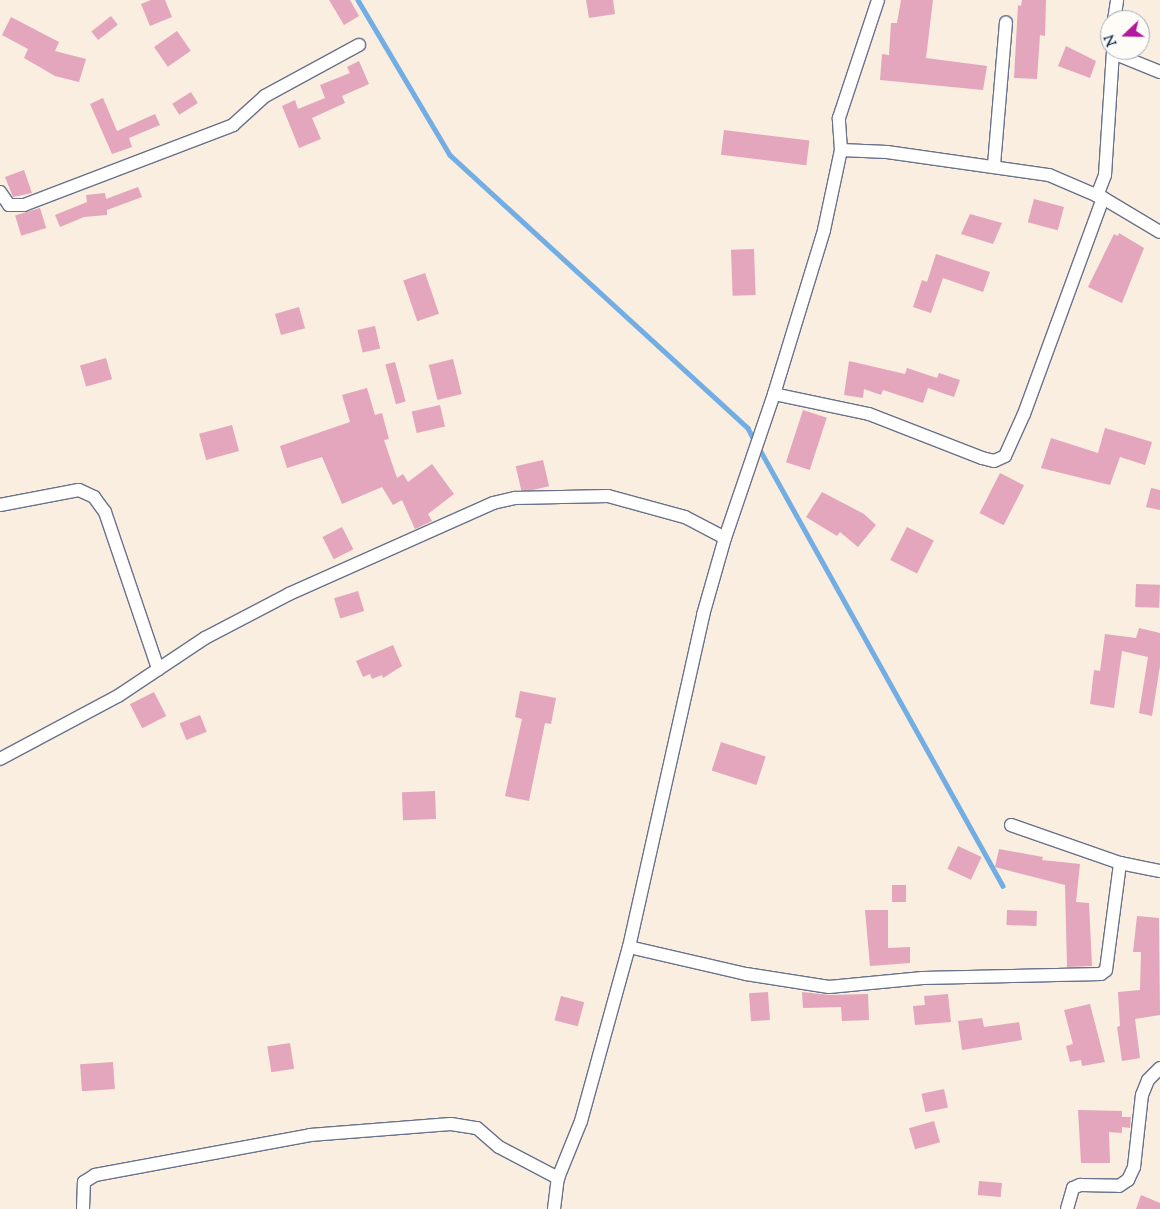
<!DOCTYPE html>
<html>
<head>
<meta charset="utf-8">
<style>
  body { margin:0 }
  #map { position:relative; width:1160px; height:1209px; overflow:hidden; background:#f9eedf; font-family:"Sorts Mill Goudy",serif }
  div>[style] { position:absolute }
  .stream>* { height:4.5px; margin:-2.25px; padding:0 2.25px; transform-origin:2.25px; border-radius:2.25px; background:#72ade3 }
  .building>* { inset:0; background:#e3a6bc; transform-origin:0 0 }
  .roads { filter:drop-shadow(1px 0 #69728b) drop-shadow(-1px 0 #69728b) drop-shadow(0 1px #69728b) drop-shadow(0 -1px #69728b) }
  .minor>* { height:12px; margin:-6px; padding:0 6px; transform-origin:6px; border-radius:6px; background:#fff }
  span { translate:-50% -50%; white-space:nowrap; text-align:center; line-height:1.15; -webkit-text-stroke:4px #fdfcf7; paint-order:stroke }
  .north { position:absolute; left:1100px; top:10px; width:50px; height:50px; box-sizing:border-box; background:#fdfcf7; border:1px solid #a3aaba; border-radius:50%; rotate:249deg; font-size:14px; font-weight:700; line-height:20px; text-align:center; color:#1b2f5e }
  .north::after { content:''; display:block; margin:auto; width:18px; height:22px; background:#b5179e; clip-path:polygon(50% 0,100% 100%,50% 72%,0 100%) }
</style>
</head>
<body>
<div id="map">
  <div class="stream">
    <div style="left:358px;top:0;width:180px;rotate:59.3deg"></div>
    <div style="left:450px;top:155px;width:404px;rotate:42.5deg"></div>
    <div style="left:748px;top:428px;width:16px;rotate:63deg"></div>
    <div style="left:759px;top:448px;width:501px;rotate:60.88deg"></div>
  </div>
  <div class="building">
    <div style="clip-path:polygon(151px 0,165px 0,172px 17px,150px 26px,141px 4px)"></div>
    <div style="clip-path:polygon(329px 0,350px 0,359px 16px,344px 25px)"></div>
    <div style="clip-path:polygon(586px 0,613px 0,615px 14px,589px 18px)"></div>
    <div style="clip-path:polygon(901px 0,933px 0,926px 58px,987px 66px,983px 90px,880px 80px,882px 54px,889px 55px,891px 23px,897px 23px)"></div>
    <div style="clip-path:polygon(1022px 0,1046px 0,1045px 36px,1040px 35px,1037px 79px,1014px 78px,1018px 5px,1021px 6px)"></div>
    <div style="left:111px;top:16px;width:11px;height:25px;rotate:52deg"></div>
    <div style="clip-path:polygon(11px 17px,59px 42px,55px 51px,86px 59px,79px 82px,55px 76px,24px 58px,28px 49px,2px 35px)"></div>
    <div style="left:177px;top:31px;width:24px;height:28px;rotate:55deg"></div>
    <div style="clip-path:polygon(1066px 46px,1096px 61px,1090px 78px,1058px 66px)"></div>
    <div style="clip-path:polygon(359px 61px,369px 84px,342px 96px,345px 103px,312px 118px,321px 139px,299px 148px,282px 106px,295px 100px,298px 109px,325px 98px,320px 85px,350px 73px,347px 67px)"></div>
    <div style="left:191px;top:92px;width:13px;height:22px;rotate:58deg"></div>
    <div style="clip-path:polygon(103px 98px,117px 131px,155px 114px,160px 125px,129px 138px,132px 147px,112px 154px,90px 104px)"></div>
    <div style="left:724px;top:130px;width:86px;height:25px;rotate:7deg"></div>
    <div style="clip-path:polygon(24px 170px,32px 193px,13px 197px,5px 177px)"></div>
    <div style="clip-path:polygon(138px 187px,142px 197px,107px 210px,107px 215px,84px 217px,60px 227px,55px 215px,87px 202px,86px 195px,105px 193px,106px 199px)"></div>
    <div style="left:1034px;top:199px;width:31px;height:24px;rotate:15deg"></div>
    <div style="left:40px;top:208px;width:21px;height:26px;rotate:73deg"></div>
    <div style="clip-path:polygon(970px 214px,1002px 223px,993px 244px,961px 234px)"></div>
    <div style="clip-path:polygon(1119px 233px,1144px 248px,1122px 303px,1088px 287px,1114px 234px,1118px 236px)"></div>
    <div style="left:754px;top:249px;width:46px;height:23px;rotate:88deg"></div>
    <div style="clip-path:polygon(936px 254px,990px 272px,983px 292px,943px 278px,931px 313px,913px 307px,922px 280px,927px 282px)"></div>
    <div style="left:425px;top:273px;width:43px;height:23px;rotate:71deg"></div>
    <div style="left:299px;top:307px;width:22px;height:25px;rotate:74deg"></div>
    <div style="left:375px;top:326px;width:23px;height:18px;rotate:77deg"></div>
    <div style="left:106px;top:358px;width:22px;height:27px;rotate:74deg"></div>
    <div style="left:453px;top:359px;width:36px;height:25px;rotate:76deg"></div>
    <div style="clip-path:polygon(849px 361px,905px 374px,907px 368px,937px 378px,939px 373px,960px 380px,954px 397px,928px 388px,923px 403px,883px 390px,881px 395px,864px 389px,863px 398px,844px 395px)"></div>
    <div style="left:395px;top:362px;width:41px;height:10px;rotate:75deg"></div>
    <div style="clip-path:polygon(367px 388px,375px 415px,382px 413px,389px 439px,384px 440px,397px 478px,403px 474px,408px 482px,432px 464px,454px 494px,428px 514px,432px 521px,415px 529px,402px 500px,393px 505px,382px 487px,342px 504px,322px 457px,287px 468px,280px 446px,350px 422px,342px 395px)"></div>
    <div style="left:440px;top:405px;width:22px;height:29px;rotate:77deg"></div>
    <div style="left:803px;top:410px;width:25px;height:55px;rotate:18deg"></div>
    <div style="left:232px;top:425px;width:27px;height:34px;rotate:75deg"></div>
    <div style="clip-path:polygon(1105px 428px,1152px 442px,1145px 465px,1120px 457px,1110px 485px,1041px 468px,1051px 438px,1098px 453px)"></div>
    <div style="left:543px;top:460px;width:27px;height:28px;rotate:77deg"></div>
    <div style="left:1000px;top:473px;width:27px;height:45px;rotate:27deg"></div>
    <div style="clip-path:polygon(1151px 488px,1160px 490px,1160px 510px,1146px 507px)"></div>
    <div style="clip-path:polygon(822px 492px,864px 514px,876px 525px,858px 547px,840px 532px,837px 536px,806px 517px)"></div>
    <div style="left:342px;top:527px;width:25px;height:22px;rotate:63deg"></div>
    <div style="left:907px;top:527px;width:30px;height:37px;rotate:27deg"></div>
    <div style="left:1136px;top:584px;width:24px;height:23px;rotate:2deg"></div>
    <div style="left:358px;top:591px;width:21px;height:25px;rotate:73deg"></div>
    <div style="clip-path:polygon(1139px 628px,1160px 633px,1160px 666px,1152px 716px,1139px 713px,1148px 657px,1122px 651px,1114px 708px,1090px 704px,1094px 670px,1100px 671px,1105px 634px,1136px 638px)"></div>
    <div style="clip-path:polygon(393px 645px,402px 666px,383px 678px,382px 675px,372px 679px,370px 674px,363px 677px,356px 661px)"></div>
    <div style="clip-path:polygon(520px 691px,556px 698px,551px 724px,545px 723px,529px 801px,505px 796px,522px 719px,515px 717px)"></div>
    <div style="left:154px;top:692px;width:27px;height:27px;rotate:63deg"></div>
    <div style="left:200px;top:715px;width:18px;height:22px;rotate:68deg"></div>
    <div style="left:721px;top:742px;width:47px;height:30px;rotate:18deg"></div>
    <div style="left:435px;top:791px;width:28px;height:33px;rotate:88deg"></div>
    <div style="left:958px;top:846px;width:26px;height:25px;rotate:25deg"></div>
    <div style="clip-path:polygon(999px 849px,1043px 857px,1042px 860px,1080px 864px,1076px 902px,1089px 903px,1092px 966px,1067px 967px,1065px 885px,995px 867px)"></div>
    <div style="left:892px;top:885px;width:14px;height:17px"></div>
    <div style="clip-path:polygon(865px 910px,888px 910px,888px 948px,910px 947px,910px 963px,870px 966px)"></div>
    <div style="left:1007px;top:910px;width:30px;height:15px;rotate:2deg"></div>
    <div style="clip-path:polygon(1137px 916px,1159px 918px,1160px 1015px,1135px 1019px,1140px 1058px,1122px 1061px,1117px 1027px,1120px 1026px,1118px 992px,1140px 990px,1141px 952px,1133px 952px)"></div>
    <div style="left:768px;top:992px;width:28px;height:19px;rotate:86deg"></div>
    <div style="clip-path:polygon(802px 992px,830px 995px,868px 994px,869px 1020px,842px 1021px,841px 1007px,803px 1008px)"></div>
    <div style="clip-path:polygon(948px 994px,951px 1022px,915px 1025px,913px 1006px,925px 1005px,924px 996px)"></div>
    <div style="left:561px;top:996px;width:24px;height:25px;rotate:15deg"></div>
    <div style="clip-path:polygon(1090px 1004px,1105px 1062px,1082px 1066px,1081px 1060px,1070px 1062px,1066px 1046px,1073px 1044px,1064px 1010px)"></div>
    <div style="clip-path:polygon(982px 1018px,984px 1027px,1019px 1022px,1022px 1040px,962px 1050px,958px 1021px)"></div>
    <div style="left:290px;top:1043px;width:26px;height:23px;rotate:81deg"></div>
    <div style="left:113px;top:1062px;width:27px;height:33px;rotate:86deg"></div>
    <div style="left:944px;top:1089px;width:19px;height:23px;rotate:78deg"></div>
    <div style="clip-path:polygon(1078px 1110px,1122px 1111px,1122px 1117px,1131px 1117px,1130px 1128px,1122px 1127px,1122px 1133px,1109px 1132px,1110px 1163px,1081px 1163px)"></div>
    <div style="left:934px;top:1121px;width:22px;height:26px;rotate:74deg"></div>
    <div style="left:979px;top:1181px;width:23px;height:14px;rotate:5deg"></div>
    <div style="clip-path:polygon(1141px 1195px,1160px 1203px,1160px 1209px,1136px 1209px)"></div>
  </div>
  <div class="roads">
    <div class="minor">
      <div style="left:1114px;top:20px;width:20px;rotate:-81deg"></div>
      <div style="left:1113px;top:53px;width:51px;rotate:22deg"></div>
      <div style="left:841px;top:150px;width:46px;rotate:2.5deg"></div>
      <div style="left:887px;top:152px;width:164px;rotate:8.1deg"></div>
      <div style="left:1049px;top:175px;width:59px;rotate:23.1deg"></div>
      <div style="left:1103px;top:198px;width:66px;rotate:30.8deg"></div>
      <div style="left:994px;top:165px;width:143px;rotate:-85.2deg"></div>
      <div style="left:0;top:192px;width:16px;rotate:55deg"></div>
      <div style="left:9px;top:205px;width:15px"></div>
      <div style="left:24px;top:205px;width:224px;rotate:-20.9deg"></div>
      <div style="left:233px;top:125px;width:43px;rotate:-42.2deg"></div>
      <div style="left:265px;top:96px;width:107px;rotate:-28.5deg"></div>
      <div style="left:1097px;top:196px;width:22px;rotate:-69deg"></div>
      <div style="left:1105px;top:175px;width:125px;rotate:-86.3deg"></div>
      <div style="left:774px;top:394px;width:97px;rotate:11.9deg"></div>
      <div style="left:869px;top:414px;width:121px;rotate:21.3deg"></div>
      <div style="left:982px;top:458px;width:12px;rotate:14deg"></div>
      <div style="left:994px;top:461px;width:12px;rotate:-24deg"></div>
      <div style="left:1005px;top:456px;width:46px;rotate:-65.7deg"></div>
      <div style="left:1024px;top:414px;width:230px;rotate:-69.9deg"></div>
      <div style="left:0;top:505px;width:80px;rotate:-10.8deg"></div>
      <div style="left:79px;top:490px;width:17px;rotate:25deg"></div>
      <div style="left:94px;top:497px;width:19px;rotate:54deg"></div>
      <div style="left:105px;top:512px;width:166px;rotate:71.3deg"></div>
      <div style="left:0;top:759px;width:134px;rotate:-28.1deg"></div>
      <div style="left:118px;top:696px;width:105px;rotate:-33.7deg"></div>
      <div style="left:205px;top:638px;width:95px;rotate:-27.6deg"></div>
      <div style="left:289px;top:594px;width:223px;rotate:-24deg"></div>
      <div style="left:493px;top:503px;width:23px;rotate:-13deg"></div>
      <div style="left:515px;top:498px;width:93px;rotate:-1.2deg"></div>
      <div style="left:608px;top:496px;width:80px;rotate:15.3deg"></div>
      <div style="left:685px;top:517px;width:45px;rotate:27.7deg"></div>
      <div style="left:1011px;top:825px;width:115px;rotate:19.2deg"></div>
      <div style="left:1120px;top:863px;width:41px;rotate:11.3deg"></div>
      <div style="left:629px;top:947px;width:120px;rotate:13deg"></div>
      <div style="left:746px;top:974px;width:84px;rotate:8.9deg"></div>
      <div style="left:829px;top:987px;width:94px;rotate:-5.5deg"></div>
      <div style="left:923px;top:978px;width:178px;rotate:-1.3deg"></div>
      <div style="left:1101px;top:974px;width:6px;rotate:-39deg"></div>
      <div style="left:1106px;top:970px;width:108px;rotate:-82.5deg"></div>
      <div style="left:83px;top:1209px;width:27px;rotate:-88deg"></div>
      <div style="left:84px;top:1182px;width:13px;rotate:-32deg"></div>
      <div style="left:95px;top:1175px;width:219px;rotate:-10.5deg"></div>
      <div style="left:310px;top:1135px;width:141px;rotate:-4.5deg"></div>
      <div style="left:451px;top:1124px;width:26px;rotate:9deg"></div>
      <div style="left:477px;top:1128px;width:29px;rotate:41deg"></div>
      <div style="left:499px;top:1147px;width:67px;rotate:27.7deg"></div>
      <div style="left:554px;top:1209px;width:31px;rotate:-83deg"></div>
      <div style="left:558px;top:1178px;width:61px;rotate:-68deg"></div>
      <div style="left:581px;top:1121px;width:180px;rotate:-74.6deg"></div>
      <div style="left:629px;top:947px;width:340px;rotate:-77.4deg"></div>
      <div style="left:703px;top:615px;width:80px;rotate:-74.1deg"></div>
      <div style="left:725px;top:538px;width:152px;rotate:-71.2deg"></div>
      <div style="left:774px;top:394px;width:171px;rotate:-73deg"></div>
      <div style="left:824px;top:230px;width:82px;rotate:-78deg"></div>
      <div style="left:841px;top:150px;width:32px;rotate:-94deg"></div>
      <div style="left:839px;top:118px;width:124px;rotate:-71.7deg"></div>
      <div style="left:1067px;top:1209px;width:22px;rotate:-74deg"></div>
      <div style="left:1073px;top:1188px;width:8px;rotate:-23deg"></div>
      <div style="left:1080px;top:1185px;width:39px;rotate:1deg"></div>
      <div style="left:1119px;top:1186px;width:11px;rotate:-34deg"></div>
      <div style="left:1128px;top:1180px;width:14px;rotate:-65deg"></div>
      <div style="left:1134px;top:1167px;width:72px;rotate:-83.7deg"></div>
      <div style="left:1142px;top:1095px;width:16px;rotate:-68deg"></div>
      <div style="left:1148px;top:1080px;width:17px;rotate:-45deg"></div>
    </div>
  </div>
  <div class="north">N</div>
</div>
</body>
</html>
